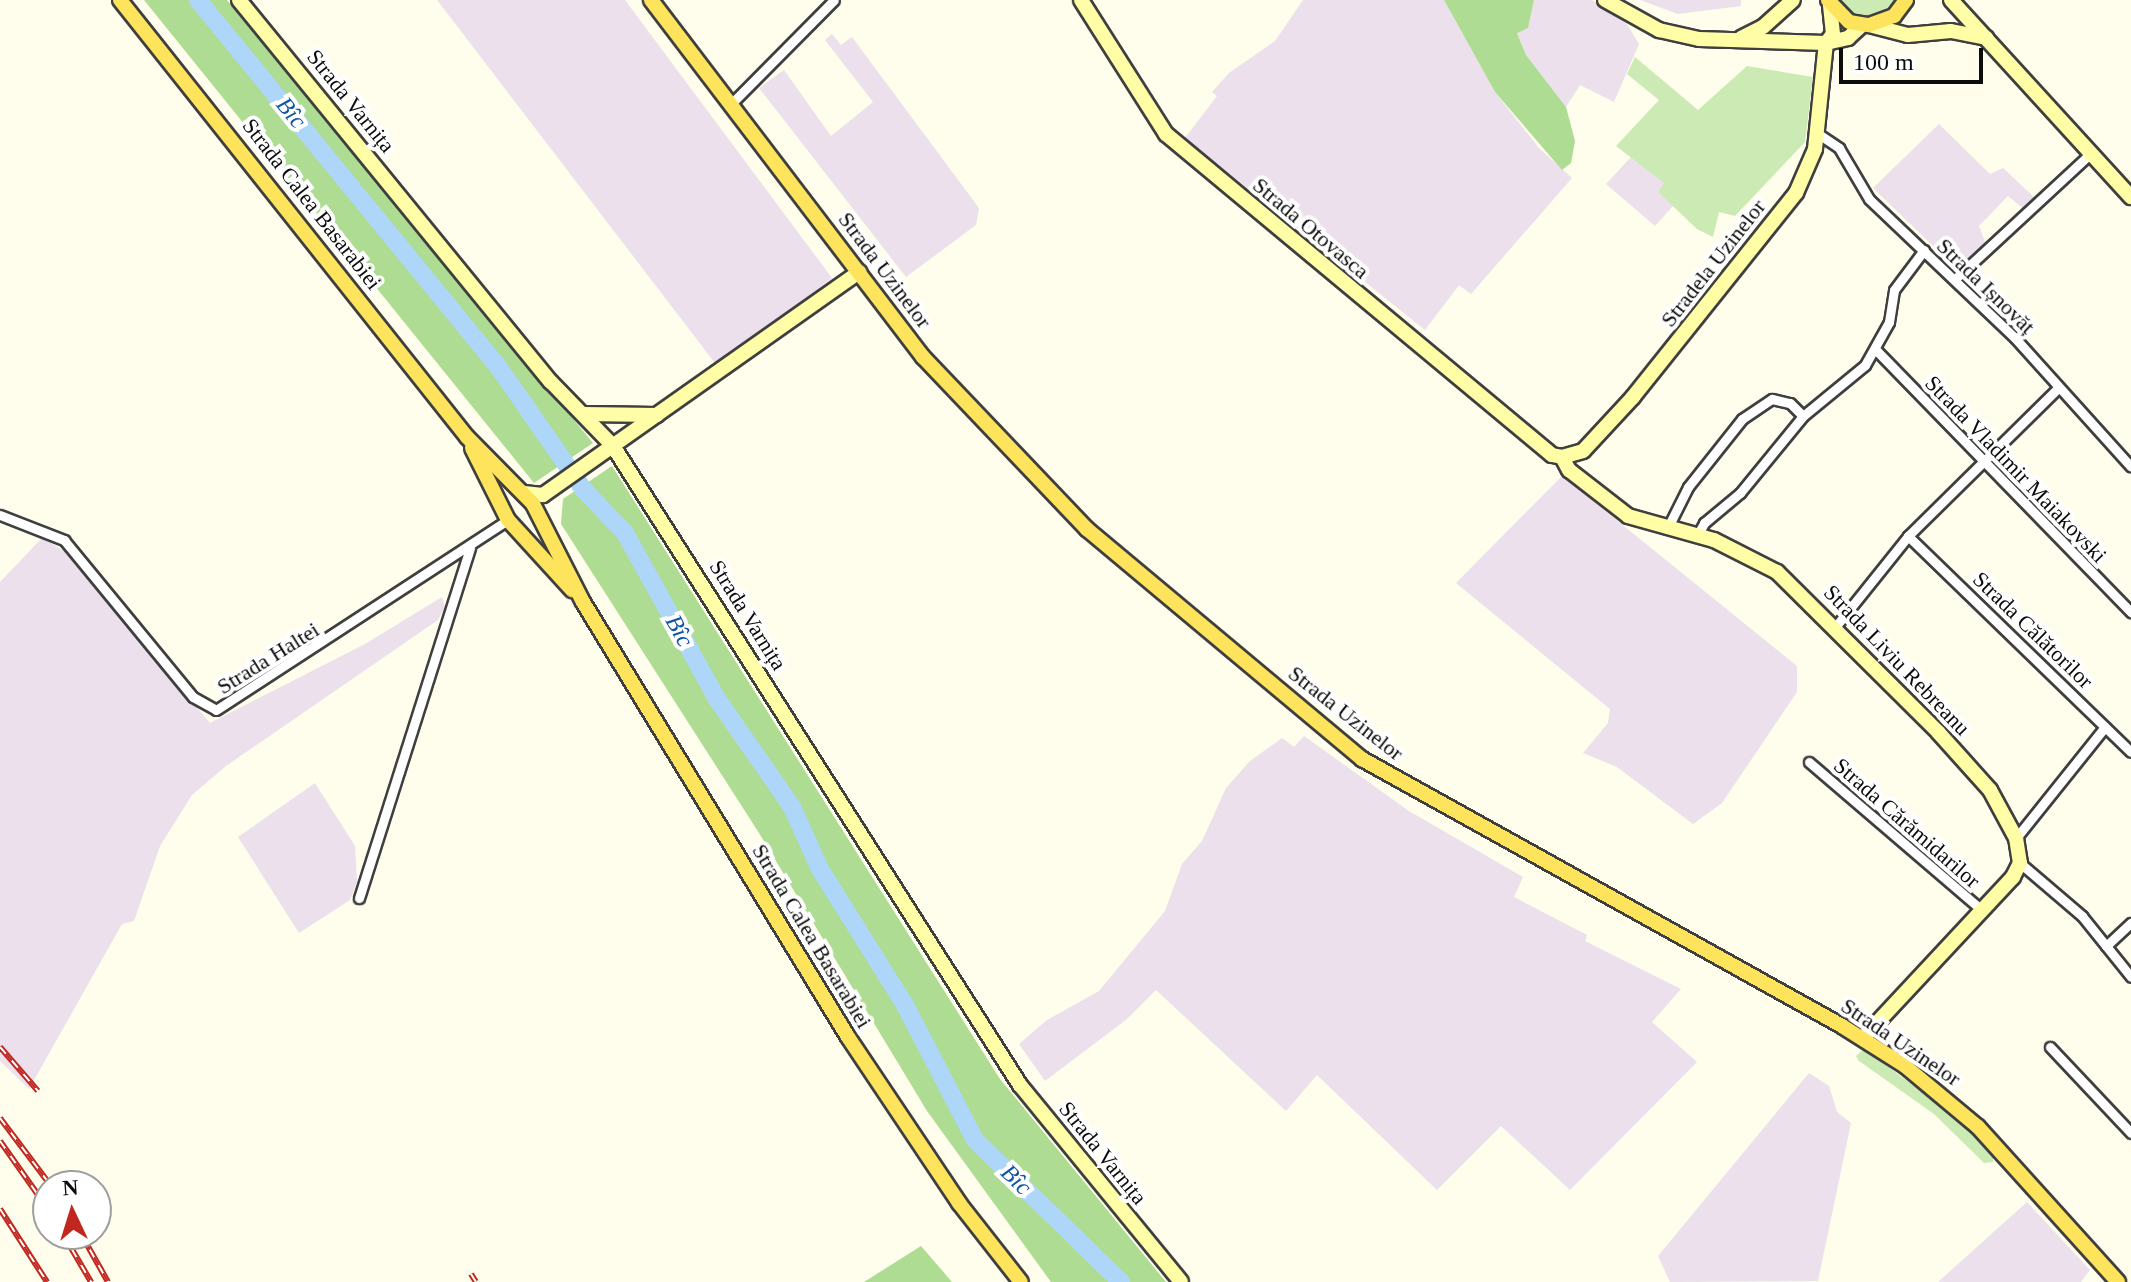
<!DOCTYPE html>
<html>
<head>
<meta charset="utf-8">
<style>
  body { margin:0 }
  #map { position:relative; width:2131px; height:1282px; overflow:hidden; background:#fffdeb; font-family:"Times New Roman",serif }
  div>[style] { position:absolute }
  .industrial>* { inset:0; background:#ebe0ec }
  .green>* { inset:0; background:#cbeab4 }
  .forest>* { inset:0; background:#addc92 }
  .river>* { height:18px; margin:-9px; padding:0 9px; transform-origin:9px; border-radius:9px; background:#aed6f8 }
  .roads { filter:drop-shadow(2px 0 #3f3f3f) drop-shadow(-2px 0 #3f3f3f) drop-shadow(0 2px #3f3f3f) drop-shadow(0 -2px #3f3f3f) }
  .street>* { height:9px; margin:-4.5px; padding:0 4.5px; transform-origin:4.5px; border-radius:4.5px; background:#fff }
  .secondary>* { height:14px; margin:-7px; padding:0 7px; transform-origin:7px; border-radius:7px; background:#fffda6 }
  .primary>* { height:14px; margin:-7px; padding:0 7px; transform-origin:7px; border-radius:7px; background:#fee45c }
  .rail>* { height:6px; margin-top:-3px; transform-origin:0; background:repeating-linear-gradient(90deg,#fff 0 9px,#c1261f 0 18px); box-sizing:border-box; border-block:2px solid #c1261f }
  span { translate:-50% -50%; white-space:nowrap; text-align:center; line-height:1.15; -webkit-text-stroke:8px #fff; paint-order:stroke }
  .street-label { font-size:22px; color:#0c0c0c }
  .water-label { font-size:24px; color:#1156a2; font-style:italic }
  .north { position:absolute; left:32px; top:1170px; width:80px; height:80px; box-sizing:border-box; background:#fff; border:2px solid #9e9e9e; border-radius:50%; rotate:356deg; font-size:22px; font-weight:700; line-height:32px; text-align:center; color:#0c0c0c }
  .north::after { content:''; display:block; margin:auto; width:28px; height:36px; background:#c1261f; clip-path:polygon(50% 0,100% 100%,50% 72%,0 100%) }
  .scale { position:absolute; left:1839px; top:48px; width:144px; height:36px; box-sizing:border-box; border:4px solid #0c0c0c; border-top:0; padding-left:10px; font-size:24px; line-height:28px; white-space:nowrap; color:#0c0c0c; -webkit-text-stroke:6px #fff; paint-order:stroke }
</style>
</head>
<body>
<div id="map">
  <div class="industrial">
    <div style="clip-path:polygon(437px 0,625px 0,832px 278px,718px 367px)"></div>
    <div style="clip-path:polygon(1303px 0,1444px 0,1495px 92px,1539px 148px,1572px 178px,1471px 294px,1459px 285px,1425px 330px,1185px 138px,1217px 96px,1212px 92px,1229px 73px,1275px 41px)"></div>
    <div style="clip-path:polygon(1534px 0,1592px 0,1627px 24px,1639px 44px,1614px 102px,1580px 85px,1566px 107px,1526px 55px,1517px 32px,1528px 27px)"></div>
    <div style="clip-path:polygon(1640px 0,1741px 0,1741px 6px,1678px 14px)"></div>
    <div style="clip-path:polygon(832px 34px,841px 45px,852px 37px,979px 208px,976px 225px,906px 277px,759px 88px,784px 70px,831px 136px,873px 102px,825px 40px)"></div>
    <div style="clip-path:polygon(1939px 124px,1990px 174px,2003px 168px,2035px 198px,2025px 210px,2008px 196px,1979px 226px,1986px 244px,1956px 268px,1873px 188px)"></div>
    <div style="clip-path:polygon(1631px 157px,1665px 183px,1658px 192px,1673px 206px,1655px 226px,1606px 184px)"></div>
    <div style="clip-path:polygon(1562px 476px,1797px 666px,1797px 692px,1722px 803px,1693px 824px,1617px 767px,1583px 753px,1608px 723px,1610px 709px,1456px 583px)"></div>
    <div style="clip-path:polygon(42px 538px,64px 551px,210px 723px,365px 644px,442px 597px,445px 607px,438px 620px,226px 766px,192px 795px,160px 846px,134px 921px,122px 924px,29px 1089px,0 1061px,0 582px)"></div>
    <div style="clip-path:polygon(1304px 736px,1409px 811px,1523px 877px,1514px 897px,1587px 935px,1585px 941px,1681px 989px,1652px 1022px,1697px 1062px,1570px 1190px,1501px 1126px,1437px 1190px,1317px 1075px,1286px 1111px,1156px 990px,1127px 1019px,1045px 1081px,1019px 1044px,1047px 1020px,1099px 991px,1165px 911px,1182px 864px,1202px 841px,1226px 788px,1250px 761px,1282px 738px,1294px 747px)"></div>
    <div style="clip-path:polygon(315px 783px,355px 846px,357px 882px,350px 900px,299px 933px,238px 837px)"></div>
    <div style="clip-path:polygon(1809px 1073px,1829px 1086px,1837px 1112px,1851px 1123px,1818px 1281px,1670px 1282px,1658px 1256px)"></div>
    <div style="clip-path:polygon(2027px 1202px,2090px 1270px,2081px 1282px,1938px 1282px)"></div>
  </div>
  <div class="green">
    <div style="clip-path:polygon(1837px 0,1897px 0,1874px 18px,1851px 13px)"></div>
    <div style="clip-path:polygon(1635px 57px,1698px 110px,1747px 66px,1813px 77px,1805px 142px,1735px 216px,1719px 212px,1713px 237px,1697px 229px,1658px 192px,1664px 183px,1616px 146px,1659px 100px,1627px 74px)"></div>
    <div style="clip-path:polygon(1864px 1049px,1961px 1121px,1993px 1154px,1993px 1162px,1984px 1163px,1934px 1114px,1859px 1061px,1856px 1056px)"></div>
  </div>
  <div class="forest">
    <div style="clip-path:polygon(144px 0,227px 0,593px 443px,534px 483px)"></div>
    <div style="clip-path:polygon(1444px 0,1534px 0,1528px 28px,1517px 33px,1526px 55px,1566px 107px,1575px 141px,1571px 163px,1562px 170px,1495px 92px)"></div>
    <div style="clip-path:polygon(612px 466px,1000px 1079px,1166px 1282px,1051px 1282px,927px 1111px,759px 833px,561px 524px,563px 499px)"></div>
    <div style="clip-path:polygon(921px 1246px,952px 1282px,864px 1282px)"></div>
  </div>
  <div class="river">
    <div style="left:198px;top:0;width:472px;rotate:50.7deg"></div>
    <div style="left:497px;top:365px;width:152px;rotate:55.2deg"></div>
    <div style="left:584px;top:490px;width:59px;rotate:46.4deg"></div>
    <div style="left:625px;top:533px;width:190px;rotate:61deg"></div>
    <div style="left:717px;top:699px;width:131px;rotate:55.2deg"></div>
    <div style="left:792px;top:807px;width:68px;rotate:65.7deg"></div>
    <div style="left:820px;top:869px;width:160px;rotate:58deg"></div>
    <div style="left:905px;top:1005px;width:152px;rotate:62.6deg"></div>
    <div style="left:975px;top:1140px;width:204px;rotate:44.2deg"></div>
  </div>
  <div class="roads">
    <div class="street">
      <div style="left:731px;top:104px;width:146px;rotate:-45.3deg"></div>
      <div style="left:1817px;top:133px;width:27px;rotate:34deg"></div>
      <div style="left:1839px;top:148px;width:59px;rotate:59.5deg"></div>
      <div style="left:1869px;top:199px;width:202px;rotate:43.6deg"></div>
      <div style="left:2015px;top:338px;width:173px;rotate:48deg"></div>
      <div style="left:1956px;top:278px;width:184px;rotate:-42.8deg"></div>
      <div style="left:1876px;top:350px;width:366px;rotate:45.8deg"></div>
      <div style="left:0;top:515px;width:69px;rotate:21.3deg"></div>
      <div style="left:64px;top:540px;width:203px;rotate:50.6deg"></div>
      <div style="left:193px;top:697px;width:26px;rotate:29deg"></div>
      <div style="left:216px;top:710px;width:348px;rotate:-33.1deg"></div>
      <div style="left:1667px;top:529px;width:47px;rotate:-63.4deg"></div>
      <div style="left:1688px;top:487px;width:87px;rotate:-51.5deg"></div>
      <div style="left:1742px;top:419px;width:36px;rotate:-34deg"></div>
      <div style="left:1772px;top:399px;width:18px;rotate:13deg"></div>
      <div style="left:1790px;top:403px;width:18px;rotate:45deg"></div>
      <div style="left:1698px;top:534px;width:13px;rotate:-61deg"></div>
      <div style="left:1704px;top:523px;width:47px;rotate:-39.8deg"></div>
      <div style="left:1740px;top:493px;width:99px;rotate:-50.7deg"></div>
      <div style="left:1803px;top:416px;width:80px;rotate:-39.4deg"></div>
      <div style="left:1865px;top:365px;width:49px;rotate:-60.8deg"></div>
      <div style="left:1889px;top:322px;width:32px;rotate:-81deg"></div>
      <div style="left:1894px;top:290px;width:50px;rotate:-53.1deg"></div>
      <div style="left:1908px;top:536px;width:310px;rotate:44.1deg"></div>
      <div style="left:1836px;top:626px;width:115px;rotate:-51.3deg"></div>
      <div style="left:1908px;top:536px;width:208px;rotate:-44.6deg"></div>
      <div style="left:1809px;top:762px;width:229px;rotate:40.6deg"></div>
      <div style="left:2016px;top:838px;width:142px;rotate:-51.3deg"></div>
      <div style="left:2020px;top:863px;width:82px;rotate:40.5deg"></div>
      <div style="left:2082px;top:916px;width:78px;rotate:51.2deg"></div>
      <div style="left:359px;top:898px;width:367px;rotate:-72.4deg"></div>
      <div style="left:2106px;top:946px;width:34px;rotate:-43deg"></div>
      <div style="left:2050px;top:1047px;width:118px;rotate:46.7deg"></div>
    </div>
    <div class="secondary">
      <div style="left:239px;top:0;width:493px;rotate:50.8deg"></div>
      <div style="left:551px;top:382px;width:89px;rotate:45.9deg"></div>
      <div style="left:613px;top:446px;width:758px;rotate:57.51deg"></div>
      <div style="left:1020px;top:1085px;width:254px;rotate:50.7deg"></div>
      <div style="left:1081px;top:0;width:159px;rotate:57.6deg"></div>
      <div style="left:1166px;top:134px;width:502px;rotate:39.75deg"></div>
      <div style="left:1552px;top:455px;width:10px;rotate:11deg"></div>
      <div style="left:1562px;top:457px;width:22px;rotate:-16deg"></div>
      <div style="left:1583px;top:451px;width:74px;rotate:-47.2deg"></div>
      <div style="left:1633px;top:397px;width:261px;rotate:-51.4deg"></div>
      <div style="left:1796px;top:193px;width:48px;rotate:-66.6deg"></div>
      <div style="left:1815px;top:149px;width:107px;rotate:-84.1deg"></div>
      <div style="left:1605px;top:0;width:62px;rotate:29.1deg"></div>
      <div style="left:1659px;top:30px;width:41px;rotate:12.7deg"></div>
      <div style="left:1699px;top:39px;width:127px;rotate:1.8deg"></div>
      <div style="left:1826px;top:43px;width:23px;rotate:-13deg"></div>
      <div style="left:1848px;top:38px;width:19px;rotate:-43deg"></div>
      <div style="left:1951px;top:0;width:267px;rotate:47.6deg"></div>
      <div style="left:1869px;top:25px;width:40px;rotate:14.4deg"></div>
      <div style="left:1908px;top:35px;width:43px;rotate:-5.3deg"></div>
      <div style="left:1951px;top:31px;width:36px;rotate:11deg"></div>
      <div style="left:1741px;top:38px;width:25px;rotate:-27deg"></div>
      <div style="left:1763px;top:27px;width:40px;rotate:-42deg"></div>
      <div style="left:1826px;top:43px;width:11px;rotate:-52deg"></div>
      <div style="left:1833px;top:34px;width:30px;rotate:-96deg"></div>
      <div style="left:583px;top:414px;width:74px;rotate:0.8deg"></div>
      <div style="left:1562px;top:457px;width:15px;rotate:62deg"></div>
      <div style="left:1569px;top:470px;width:75px;rotate:37.9deg"></div>
      <div style="left:1628px;top:516px;width:89px;rotate:15.6deg"></div>
      <div style="left:1714px;top:540px;width:71px;rotate:26.9deg"></div>
      <div style="left:1777px;top:572px;width:227px;rotate:44.8deg"></div>
      <div style="left:1938px;top:732px;width:78px;rotate:48.1deg"></div>
      <div style="left:1990px;top:790px;width:55px;rotate:61.6deg"></div>
      <div style="left:2016px;top:838px;width:25px;rotate:81deg"></div>
      <div style="left:2020px;top:863px;width:16px;rotate:117deg"></div>
      <div style="left:2013px;top:877px;width:220px;rotate:133deg"></div>
      <div style="left:524px;top:493px;width:19px;rotate:6deg"></div>
      <div style="left:543px;top:495px;width:387px;rotate:-35.2deg"></div>
    </div>
    <div class="primary">
      <div style="left:120px;top:0;width:558px;rotate:51.55deg"></div>
      <div style="left:467px;top:437px;width:94px;rotate:45.4deg"></div>
      <div style="left:533px;top:504px;width:110px;rotate:63deg"></div>
      <div style="left:583px;top:602px;width:509px;rotate:58.65deg"></div>
      <div style="left:848px;top:1037px;width:200px;rotate:56.2deg"></div>
      <div style="left:959px;top:1203px;width:100px;rotate:51.9deg"></div>
      <div style="left:651px;top:0;width:449px;rotate:52.7deg"></div>
      <div style="left:923px;top:357px;width:238px;rotate:46.4deg"></div>
      <div style="left:1087px;top:529px;width:359px;rotate:39.9deg"></div>
      <div style="left:1362px;top:759px;width:549px;rotate:29.08deg"></div>
      <div style="left:1842px;top:1026px;width:75px;rotate:32.4deg"></div>
      <div style="left:1905px;top:1066px;width:95px;rotate:39.9deg"></div>
      <div style="left:1978px;top:1127px;width:209px;rotate:47.9deg"></div>
      <div style="left:1828px;top:0;width:30px;rotate:46deg"></div>
      <div style="left:1849px;top:22px;width:20px;rotate:9deg"></div>
      <div style="left:1869px;top:25px;width:27px;rotate:-20deg"></div>
      <div style="left:1894px;top:16px;width:20px;rotate:-53deg"></div>
      <div style="left:472px;top:448px;width:80px;rotate:63.4deg"></div>
      <div style="left:508px;top:520px;width:95px;rotate:47.6deg"></div>
    </div>
  </div>
  <div class="rail">
    <div style="left:0;top:1047px;width:58px;rotate:49.2deg"></div>
    <div style="left:0;top:1118px;width:85px;rotate:53.1deg"></div>
    <div style="left:0;top:1141px;width:83px;rotate:54.8deg"></div>
    <div style="left:0;top:1209px;width:87px;rotate:57.2deg"></div>
    <div style="left:63px;top:1234px;width:56px;rotate:59.7deg"></div>
    <div style="left:81px;top:1234px;width:55px;rotate:60.6deg"></div>
    <div style="left:471px;top:1274px;width:9px;rotate:58deg"></div>
  </div>
  <div class="street-label">
    <span style="left:351px;top:101px;rotate:51deg">Strada Varnița</span>
    <span style="left:312px;top:204px;rotate:52deg">Strada Calea Basarabiei</span>
    <span style="left:1311px;top:228px;rotate:40deg">Strada Otovasca</span>
    <span style="left:1713px;top:263px;rotate:-52deg">Stradela Uzinelor</span>
    <span style="left:885px;top:270px;rotate:53deg">Strada Uzinelor</span>
    <span style="left:1986px;top:286px;rotate:44deg">Strada Ișnovăț</span>
    <span style="left:2016px;top:469px;rotate:46deg">Strada Vladimir Maiakovski</span>
    <span style="left:748px;top:615px;rotate:58deg">Strada Varnița</span>
    <span style="left:2033px;top:630px;rotate:44deg">Strada Călătorilor</span>
    <span style="left:268px;top:658px;rotate:-32deg">Strada Haltei</span>
    <span style="left:1897px;top:660px;rotate:46deg">Strada Liviu Rebreanu</span>
    <span style="left:1346px;top:713px;rotate:38deg">Strada Uzinelor</span>
    <span style="left:1907px;top:823px;rotate:41deg">Strada Cărămidarilor</span>
    <span style="left:812px;top:936px;rotate:59deg">Strada Calea Basarabiei</span>
    <span style="left:1901px;top:1042px;rotate:34deg">Strada Uzinelor</span>
    <span style="left:1103px;top:1153px;rotate:51deg">Strada Varnița</span>
  </div>
  <div class="water-label">
    <span style="left:291px;top:113px;rotate:51deg">Bîc</span>
    <span style="left:679px;top:631px;rotate:61deg">Bîc</span>
    <span style="left:1016px;top:1180px;rotate:44deg">Bîc</span>
  </div>
  <div class="north">N</div>
  <div class="scale">100 m</div>
</div>
</body>
</html>
